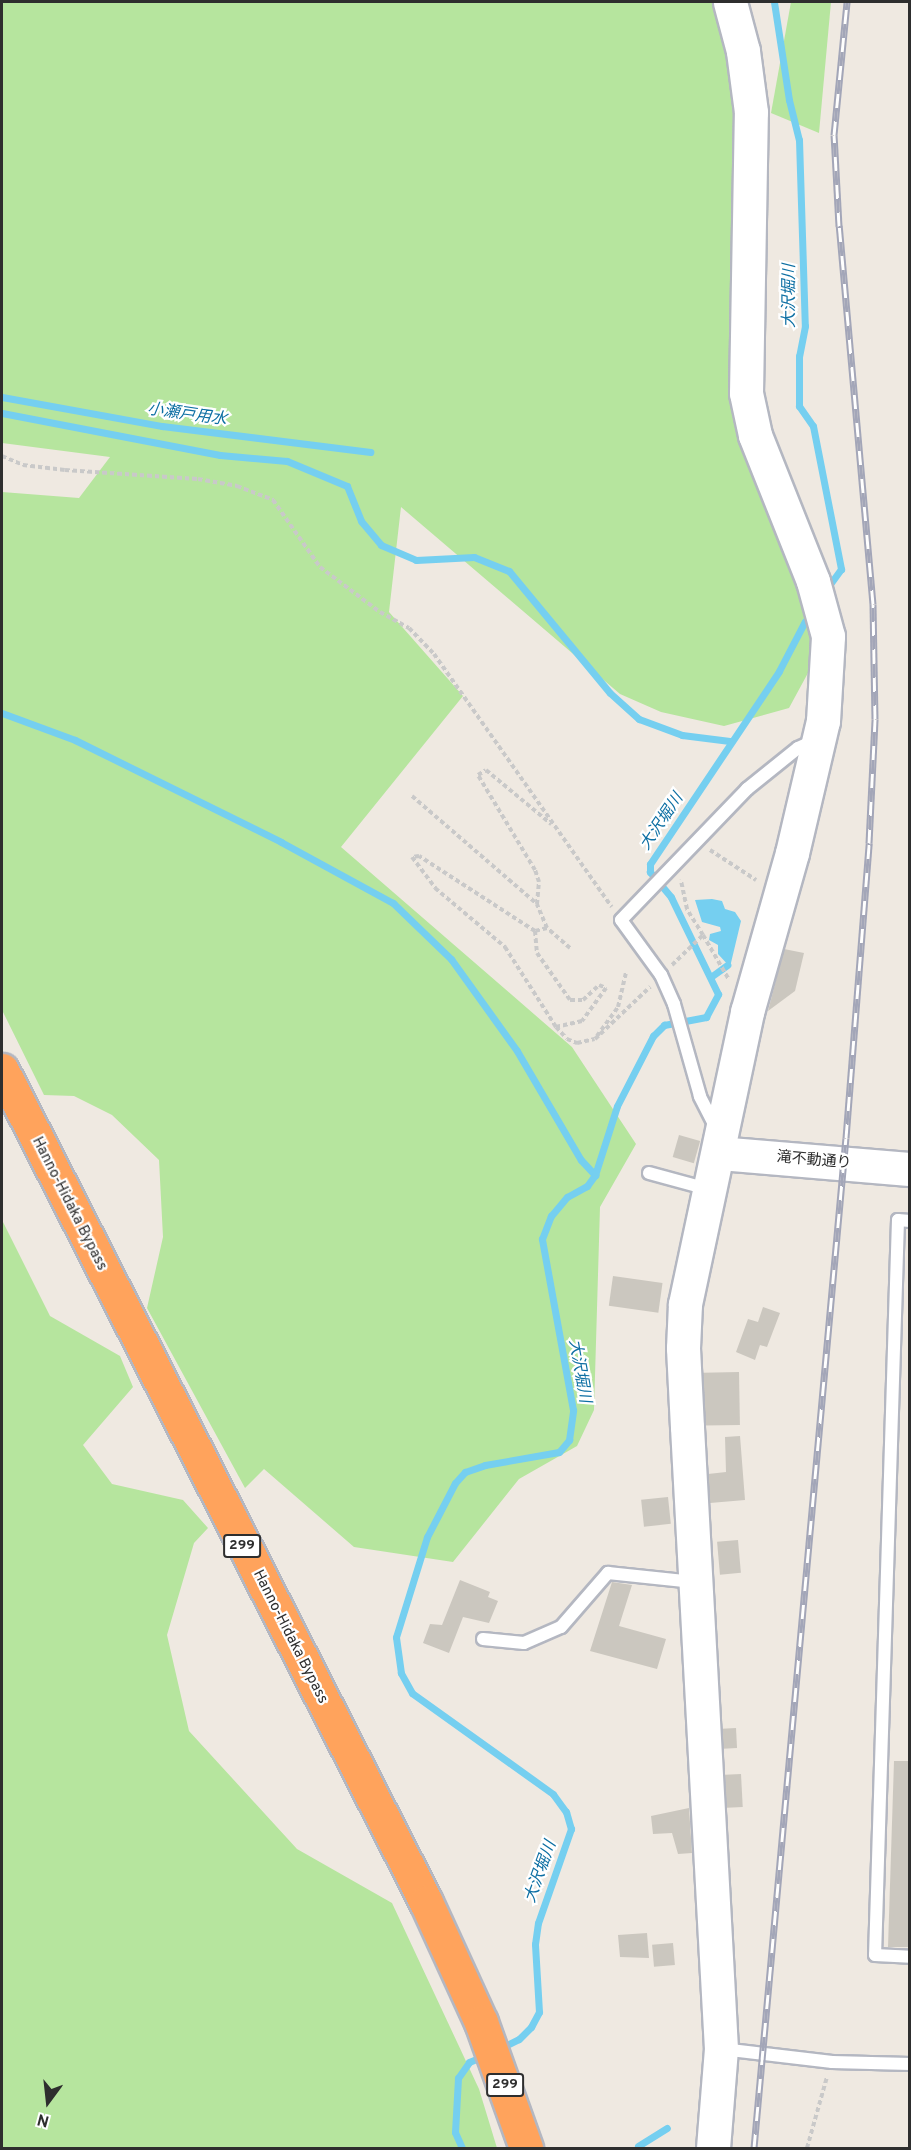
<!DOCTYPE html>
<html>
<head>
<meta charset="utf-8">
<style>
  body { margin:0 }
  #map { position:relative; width:911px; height:2150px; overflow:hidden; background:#efe9e1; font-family:Overpass,"Noto Sans JP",sans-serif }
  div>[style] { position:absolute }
  .green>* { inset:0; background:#b6e59e }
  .water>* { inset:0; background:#75cff0 }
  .stream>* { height:7px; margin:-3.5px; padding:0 3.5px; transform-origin:3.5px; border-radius:3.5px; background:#75cff0 }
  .building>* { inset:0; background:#cbc7bf; transform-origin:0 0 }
  .path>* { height:4px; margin-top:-2px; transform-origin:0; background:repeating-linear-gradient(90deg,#c9c9c9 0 4.5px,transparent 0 7.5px) }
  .roads { filter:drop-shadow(2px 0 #b4b7c1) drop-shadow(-2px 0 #b4b7c1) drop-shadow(0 2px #b4b7c1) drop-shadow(0 -2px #b4b7c1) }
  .lane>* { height:12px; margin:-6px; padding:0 6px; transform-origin:6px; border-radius:6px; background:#fff }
  .secondary>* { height:33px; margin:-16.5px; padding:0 16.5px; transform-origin:16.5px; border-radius:16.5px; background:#fff }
  .highway>* { height:33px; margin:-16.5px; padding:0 16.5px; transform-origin:16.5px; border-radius:16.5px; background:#ffa35c }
  .rail>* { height:7px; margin-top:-3.5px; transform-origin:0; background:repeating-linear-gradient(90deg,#fff 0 14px,#a3a6b8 0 28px); box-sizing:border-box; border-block:2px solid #a3a6b8 }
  span { translate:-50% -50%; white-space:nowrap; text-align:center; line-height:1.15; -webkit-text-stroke:4.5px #fff; paint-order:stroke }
  .shield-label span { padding:2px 4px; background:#fff; border:2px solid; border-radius:4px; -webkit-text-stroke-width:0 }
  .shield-label { font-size:14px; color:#2e2e2e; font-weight:700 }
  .street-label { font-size:15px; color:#2e2e2e }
  .water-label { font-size:16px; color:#0d6fa3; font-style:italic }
  .frame { position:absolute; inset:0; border:3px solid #2e2e2e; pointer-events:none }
  .north { position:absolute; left:18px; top:2072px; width:60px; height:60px; -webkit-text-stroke:4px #fff; paint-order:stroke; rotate:195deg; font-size:16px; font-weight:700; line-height:24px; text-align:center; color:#2e2e2e }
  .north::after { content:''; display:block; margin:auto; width:21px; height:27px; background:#2e2e2e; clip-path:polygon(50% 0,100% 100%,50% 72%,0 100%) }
</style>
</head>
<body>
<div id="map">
  <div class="green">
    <div style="clip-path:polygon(2px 2px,730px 2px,745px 339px,828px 636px,789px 708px,724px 726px,661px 712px,620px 694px,401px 507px,389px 612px,463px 696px,341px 847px,572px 1047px,636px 1144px,600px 1207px,594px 1410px,577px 1446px,519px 1479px,453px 1562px,354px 1547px,264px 1469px,245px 1488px,147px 1308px,163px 1237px,159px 1160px,112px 1115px,74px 1096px,44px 1095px,2px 1010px,2px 492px,79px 498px,110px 457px,2px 443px)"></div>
    <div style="clip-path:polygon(791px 2px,831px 2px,819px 133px,771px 113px)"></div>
    <div style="clip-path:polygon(2px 1220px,50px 1316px,120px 1356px,133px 1387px,83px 1445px,112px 1484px,183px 1500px,208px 1528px,194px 1543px,167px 1635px,189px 1731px,297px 1849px,392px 1903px,479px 2089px,497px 2148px,2px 2148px)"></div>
  </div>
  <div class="water">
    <div style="clip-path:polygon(712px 899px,722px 901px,725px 909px,735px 912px,741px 921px,730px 967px,718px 954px,718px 945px,709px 940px,710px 934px,721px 931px,720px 927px,702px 922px,695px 900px)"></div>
  </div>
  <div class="stream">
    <div style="left:774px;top:2px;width:99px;rotate:81.3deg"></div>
    <div style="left:789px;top:100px;width:41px;rotate:76deg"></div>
    <div style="left:799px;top:140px;width:186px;rotate:88.2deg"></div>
    <div style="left:805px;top:326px;width:31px;rotate:101deg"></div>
    <div style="left:799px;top:356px;width:50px;rotate:90deg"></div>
    <div style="left:799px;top:406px;width:24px;rotate:55deg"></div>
    <div style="left:813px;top:426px;width:146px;rotate:78.9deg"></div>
    <div style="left:841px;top:569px;width:17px;rotate:126deg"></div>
    <div style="left:2px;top:397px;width:163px;rotate:10.3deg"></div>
    <div style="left:162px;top:426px;width:210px;rotate:7.1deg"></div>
    <div style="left:2px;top:413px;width:222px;rotate:10.9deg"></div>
    <div style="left:220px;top:455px;width:67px;rotate:5.1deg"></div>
    <div style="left:287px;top:461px;width:65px;rotate:22.6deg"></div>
    <div style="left:347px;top:486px;width:38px;rotate:68deg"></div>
    <div style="left:361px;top:521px;width:31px;rotate:50deg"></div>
    <div style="left:381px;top:545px;width:38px;rotate:23deg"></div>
    <div style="left:416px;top:560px;width:58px;rotate:-3deg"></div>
    <div style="left:474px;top:557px;width:38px;rotate:22deg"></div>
    <div style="left:509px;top:571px;width:158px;rotate:50.4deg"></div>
    <div style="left:610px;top:693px;width:39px;rotate:42deg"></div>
    <div style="left:639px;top:719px;width:46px;rotate:20.4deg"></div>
    <div style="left:682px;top:735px;width:48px;rotate:7.1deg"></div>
    <div style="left:2px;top:713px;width:78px;rotate:20.3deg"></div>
    <div style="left:75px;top:740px;width:230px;rotate:26.3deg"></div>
    <div style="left:281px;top:842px;width:128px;rotate:28.6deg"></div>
    <div style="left:393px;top:903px;width:81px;rotate:44deg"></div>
    <div style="left:451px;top:959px;width:113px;rotate:54.3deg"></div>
    <div style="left:517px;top:1051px;width:126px;rotate:59.6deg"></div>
    <div style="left:581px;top:1160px;width:21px;rotate:47deg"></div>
    <div style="left:712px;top:976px;width:19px;rotate:-36deg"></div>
    <div style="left:499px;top:2049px;width:22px;rotate:-27deg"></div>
    <div style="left:519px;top:2039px;width:17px;rotate:-45deg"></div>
    <div style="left:531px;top:2027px;width:17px;rotate:-62deg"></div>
    <div style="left:539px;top:2012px;width:68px;rotate:-93.4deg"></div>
    <div style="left:535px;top:1944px;width:21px;rotate:-82deg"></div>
    <div style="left:538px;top:1923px;width:100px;rotate:-70.7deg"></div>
    <div style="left:571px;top:1829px;width:18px;rotate:-106deg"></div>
    <div style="left:566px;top:1812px;width:22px;rotate:-126deg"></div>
    <div style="left:553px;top:1794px;width:173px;rotate:-144.4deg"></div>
    <div style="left:412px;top:1693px;width:23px;rotate:-119deg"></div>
    <div style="left:401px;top:1673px;width:36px;rotate:-98deg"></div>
    <div style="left:396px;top:1637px;width:105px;rotate:-72.8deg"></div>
    <div style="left:427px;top:1537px;width:61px;rotate:-62.6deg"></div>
    <div style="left:455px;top:1483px;width:15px;rotate:-48deg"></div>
    <div style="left:465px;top:1472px;width:21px;rotate:-19deg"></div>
    <div style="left:485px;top:1465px;width:75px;rotate:-10deg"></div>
    <div style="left:559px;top:1452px;width:16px;rotate:-50deg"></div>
    <div style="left:569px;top:1440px;width:30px;rotate:-82deg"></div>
    <div style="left:573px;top:1410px;width:174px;rotate:-100.3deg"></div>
    <div style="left:542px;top:1239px;width:25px;rotate:-69deg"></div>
    <div style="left:551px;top:1216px;width:25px;rotate:-50deg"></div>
    <div style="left:567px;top:1197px;width:23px;rotate:-29deg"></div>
    <div style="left:587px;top:1186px;width:14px;rotate:-54deg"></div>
    <div style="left:595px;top:1175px;width:72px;rotate:-72.3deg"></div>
    <div style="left:617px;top:1106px;width:79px;rotate:-62.8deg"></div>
    <div style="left:653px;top:1036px;width:16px;rotate:-45deg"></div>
    <div style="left:664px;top:1025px;width:43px;rotate:-10.8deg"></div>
    <div style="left:706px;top:1017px;width:26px;rotate:-62deg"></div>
    <div style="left:718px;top:994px;width:108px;rotate:-115.9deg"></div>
    <div style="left:671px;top:897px;width:33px;rotate:-130deg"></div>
    <div style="left:650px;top:872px;width:8px;rotate:-90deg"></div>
    <div style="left:650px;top:864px;width:232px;rotate:-56.2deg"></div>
    <div style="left:779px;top:671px;width:56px;rotate:-62.5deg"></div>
    <div style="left:638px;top:2146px;width:34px;rotate:-32deg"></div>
    <div style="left:462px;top:2148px;width:17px;rotate:-114deg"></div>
    <div style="left:455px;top:2132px;width:54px;rotate:-86.8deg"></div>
    <div style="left:458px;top:2078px;width:19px;rotate:-55deg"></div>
    <div style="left:469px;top:2062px;width:16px;rotate:-22deg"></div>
  </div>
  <div class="building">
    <div style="clip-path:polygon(784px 949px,804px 953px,795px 991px,768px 1011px)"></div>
    <div style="left:679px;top:1135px;width:22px;height:23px;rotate:16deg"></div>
    <div style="left:613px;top:1276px;width:50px;height:30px;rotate:8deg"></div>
    <div style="clip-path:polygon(763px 1307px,780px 1313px,767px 1347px,760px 1345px,755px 1360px,736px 1352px,748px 1319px,758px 1322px)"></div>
    <div style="left:739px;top:1372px;width:53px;height:36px;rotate:89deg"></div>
    <div style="clip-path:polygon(740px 1436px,745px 1500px,710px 1503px,708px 1474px,726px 1472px,725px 1437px)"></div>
    <div style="left:668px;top:1497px;width:27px;height:27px;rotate:84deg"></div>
    <div style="left:738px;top:1540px;width:33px;height:21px;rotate:85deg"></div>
    <div style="clip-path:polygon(460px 1580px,490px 1592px,488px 1597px,498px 1601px,489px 1623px,463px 1617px,449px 1653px,423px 1643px,430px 1624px,442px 1625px)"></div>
    <div style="clip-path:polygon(612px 1582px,632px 1585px,619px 1626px,666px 1639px,657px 1669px,590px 1651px)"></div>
    <div style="left:736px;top:1728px;width:20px;height:14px;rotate:87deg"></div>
    <div style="clip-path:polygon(894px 1761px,909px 1761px,909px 1947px,888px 1947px)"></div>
    <div style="left:741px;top:1774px;width:33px;height:16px;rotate:87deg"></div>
    <div style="clip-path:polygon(689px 1808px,692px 1853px,678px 1854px,672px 1833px,653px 1834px,651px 1816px)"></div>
    <div style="clip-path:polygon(647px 1933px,649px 1958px,620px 1957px,618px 1935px)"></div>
    <div style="left:673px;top:1943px;width:22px;height:21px;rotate:85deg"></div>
  </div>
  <div class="path">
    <div style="left:2px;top:456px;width:23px;rotate:23deg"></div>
    <div style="left:23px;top:465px;width:42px;rotate:6.8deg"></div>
    <div style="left:65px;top:470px;width:133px;rotate:3.9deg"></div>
    <div style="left:198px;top:479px;width:40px;rotate:10deg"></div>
    <div style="left:237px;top:486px;width:39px;rotate:21deg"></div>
    <div style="left:273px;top:500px;width:82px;rotate:55deg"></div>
    <div style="left:320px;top:567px;width:75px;rotate:36.9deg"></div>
    <div style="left:380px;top:612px;width:33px;rotate:29deg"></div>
    <div style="left:409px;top:628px;width:36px;rotate:46deg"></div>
    <div style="left:434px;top:654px;width:309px;rotate:54.9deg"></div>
    <div style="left:412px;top:796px;width:164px;rotate:40.8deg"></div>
    <div style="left:710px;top:850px;width:55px;rotate:33.1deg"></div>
    <div style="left:547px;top:928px;width:26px;rotate:-113deg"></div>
    <div style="left:537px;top:904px;width:22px;rotate:-85deg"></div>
    <div style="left:539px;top:882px;width:13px;rotate:-108deg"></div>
    <div style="left:535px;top:870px;width:111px;rotate:-121deg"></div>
    <div style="left:478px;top:775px;width:9px;rotate:-32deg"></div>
    <div style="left:486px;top:770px;width:85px;rotate:39.7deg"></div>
    <div style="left:535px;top:931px;width:138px;rotate:-147.1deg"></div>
    <div style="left:419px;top:856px;width:7px;rotate:172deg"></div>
    <div style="left:412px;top:857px;width:39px;rotate:53deg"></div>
    <div style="left:435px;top:888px;width:92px;rotate:40.1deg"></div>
    <div style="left:505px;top:947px;width:95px;rotate:57.5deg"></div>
    <div style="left:703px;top:935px;width:50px;rotate:59.8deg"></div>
    <div style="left:570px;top:948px;width:30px;rotate:-139deg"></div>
    <div style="left:547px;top:928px;width:12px;rotate:166deg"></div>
    <div style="left:535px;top:931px;width:22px;rotate:85deg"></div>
    <div style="left:537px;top:953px;width:57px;rotate:54.9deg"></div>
    <div style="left:570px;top:1000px;width:13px"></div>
    <div style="left:583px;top:1000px;width:22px;rotate:-43deg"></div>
    <div style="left:599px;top:985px;width:8px;rotate:23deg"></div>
    <div style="left:606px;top:988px;width:41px;rotate:126deg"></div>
    <div style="left:582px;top:1021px;width:27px;rotate:167deg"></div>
    <div style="left:556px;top:1027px;width:16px;rotate:47deg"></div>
    <div style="left:567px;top:1039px;width:11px;rotate:22deg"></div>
    <div style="left:577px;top:1043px;width:18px;rotate:-13deg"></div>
    <div style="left:595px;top:1039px;width:76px;rotate:-43.4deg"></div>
    <div style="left:672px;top:965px;width:43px;rotate:-44.1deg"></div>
    <div style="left:703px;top:935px;width:31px;rotate:-122deg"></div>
    <div style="left:687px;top:909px;width:30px;rotate:-102deg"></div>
    <div style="left:597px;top:1036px;width:36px;rotate:-54deg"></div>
    <div style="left:618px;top:1007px;width:37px;rotate:-77deg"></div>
    <div style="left:807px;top:2148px;width:74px;rotate:-74.3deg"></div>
  </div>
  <div class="roads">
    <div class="lane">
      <div style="left:716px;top:1128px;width:36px;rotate:-117deg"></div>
      <div style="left:700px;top:1096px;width:96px;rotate:-105.8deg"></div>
      <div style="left:674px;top:1004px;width:32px;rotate:-114deg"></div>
      <div style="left:661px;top:975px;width:68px;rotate:-126deg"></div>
      <div style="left:621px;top:920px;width:182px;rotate:-46.1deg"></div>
      <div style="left:747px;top:789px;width:65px;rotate:-38.8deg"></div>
      <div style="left:798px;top:748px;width:17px;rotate:-24deg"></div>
      <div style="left:649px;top:1173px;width:61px;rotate:15.2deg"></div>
      <div style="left:910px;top:1221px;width:12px;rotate:-175deg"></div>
      <div style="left:898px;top:1220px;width:735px;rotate:91.79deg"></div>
      <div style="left:875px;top:1955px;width:35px;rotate:3deg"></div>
      <div style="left:483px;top:1639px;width:41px;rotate:5.6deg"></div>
      <div style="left:524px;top:1643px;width:40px;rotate:-23.4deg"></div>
      <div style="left:561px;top:1627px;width:72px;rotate:-49deg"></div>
      <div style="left:608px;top:1573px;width:86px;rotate:6deg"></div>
      <div style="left:722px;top:2049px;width:111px;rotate:6.7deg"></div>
      <div style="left:832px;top:2062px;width:78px;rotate:1.5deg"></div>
    </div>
    <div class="secondary">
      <div style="left:719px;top:1153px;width:192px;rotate:4.8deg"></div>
      <div style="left:713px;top:2148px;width:99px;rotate:-85.4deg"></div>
      <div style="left:721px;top:2049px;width:623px;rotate:-93.13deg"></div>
      <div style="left:687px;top:1427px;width:79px;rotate:-92.9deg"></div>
      <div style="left:683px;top:1348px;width:44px;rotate:-87.4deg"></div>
      <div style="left:685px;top:1304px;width:299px;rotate:-78deg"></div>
      <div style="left:747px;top:1012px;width:165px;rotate:-74.2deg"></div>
      <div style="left:792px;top:853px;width:136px;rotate:-76.8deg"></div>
      <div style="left:823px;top:721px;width:85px;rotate:-86.6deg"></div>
      <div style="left:828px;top:636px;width:57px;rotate:-105.3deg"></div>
      <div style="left:813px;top:581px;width:157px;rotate:-111.7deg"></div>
      <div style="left:755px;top:435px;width:43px;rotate:-102.1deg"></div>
      <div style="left:746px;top:393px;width:281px;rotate:-89deg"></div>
      <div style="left:751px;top:112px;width:62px;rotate:-97.5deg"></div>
      <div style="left:743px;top:51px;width:51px;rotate:-104.9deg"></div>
    </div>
    <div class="highway">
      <div style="left:2px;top:1070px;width:934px;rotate:63deg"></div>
      <div style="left:426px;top:1902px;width:132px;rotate:65.4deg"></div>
      <div style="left:481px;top:2022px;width:134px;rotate:70.3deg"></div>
    </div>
  </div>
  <div class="rail">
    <div style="left:754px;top:2148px;width:1014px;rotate:-84.8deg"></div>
    <div style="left:846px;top:1138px;width:296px;rotate:-85.5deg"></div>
    <div style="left:869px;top:843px;width:124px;rotate:-87.2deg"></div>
    <div style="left:875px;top:719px;width:115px;rotate:-91deg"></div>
    <div style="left:873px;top:604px;width:380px;rotate:-95.1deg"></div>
    <div style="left:839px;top:226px;width:91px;rotate:-93.1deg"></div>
    <div style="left:834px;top:135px;width:134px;rotate:-84.4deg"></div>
  </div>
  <div class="shield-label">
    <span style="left:242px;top:1546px">299</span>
    <span style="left:505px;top:2085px">299</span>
  </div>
  <div class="street-label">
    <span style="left:814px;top:1161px;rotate:5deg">滝不動通り</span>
    <span style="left:69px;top:1204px;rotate:63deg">Hanno-Hidaka Bypass</span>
    <span style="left:290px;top:1637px;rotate:63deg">Hanno-Hidaka Bypass</span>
  </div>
  <div class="water-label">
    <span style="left:790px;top:296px;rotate:-90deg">大沢堀川</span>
    <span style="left:187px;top:415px;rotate:8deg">小瀬戸用水</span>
    <span style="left:662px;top:822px;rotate:-56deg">大沢堀川</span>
    <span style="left:579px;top:1371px;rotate:80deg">大沢堀川</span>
    <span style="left:541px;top:1872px;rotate:-70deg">大沢堀川</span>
  </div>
  <div class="frame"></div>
  <div class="north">N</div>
</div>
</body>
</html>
